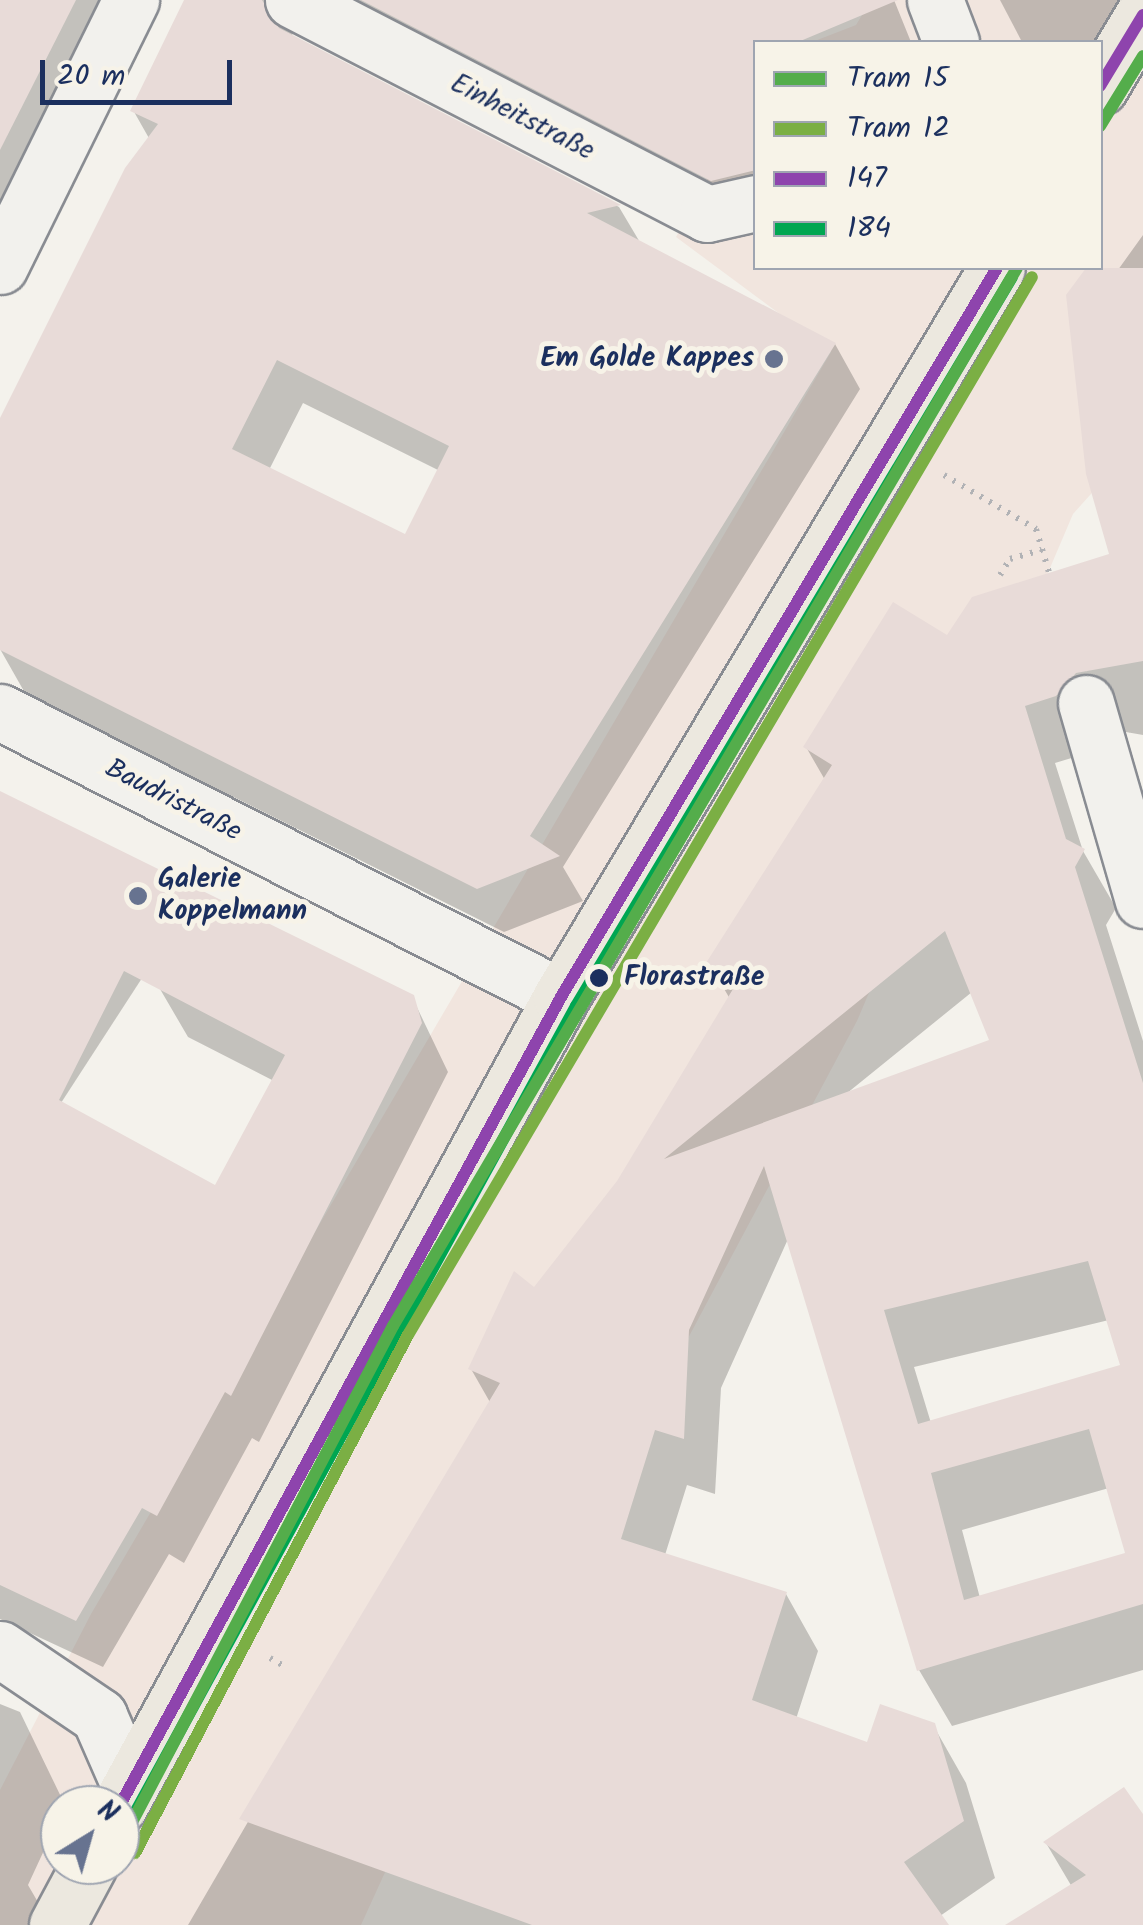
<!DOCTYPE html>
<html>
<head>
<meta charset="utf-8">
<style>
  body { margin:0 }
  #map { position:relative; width:1143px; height:1925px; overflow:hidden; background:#f4f2ec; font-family:Kalam,sans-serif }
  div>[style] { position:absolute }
  .built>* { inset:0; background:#f1e5de }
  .shadow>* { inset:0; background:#0003 }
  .building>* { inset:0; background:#e8dbd8 }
  .path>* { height:6px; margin-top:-3px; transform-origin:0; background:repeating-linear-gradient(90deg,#b1b2b5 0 2.5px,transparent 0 10.5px) }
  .roads { filter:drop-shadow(2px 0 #898c92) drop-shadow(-2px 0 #898c92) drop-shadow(0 2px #898c92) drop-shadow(0 -2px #898c92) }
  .minor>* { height:55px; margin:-27.5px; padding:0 27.5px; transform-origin:27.5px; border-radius:27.5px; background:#f2f1ed }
  .major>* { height:55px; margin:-27.5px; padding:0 27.5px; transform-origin:27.5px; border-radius:27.5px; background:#ece8df }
  .bus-1>* { height:12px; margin:-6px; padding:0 6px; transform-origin:6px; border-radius:6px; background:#8e44ad }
  .bus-2>* { height:12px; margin:-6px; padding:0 6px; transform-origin:6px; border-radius:6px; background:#00a651 }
  .tram-1>* { height:12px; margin:-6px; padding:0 6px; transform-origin:6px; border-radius:6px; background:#54ad4b }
  .tram-2>* { height:12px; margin:-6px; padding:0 6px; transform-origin:6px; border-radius:6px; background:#7baf44 }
  .dots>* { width:28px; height:28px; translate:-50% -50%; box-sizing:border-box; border:5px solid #f7f3e8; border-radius:50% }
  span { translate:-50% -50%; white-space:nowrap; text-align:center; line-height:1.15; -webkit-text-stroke:10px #f7f3e8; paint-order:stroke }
  .street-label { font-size:28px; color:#1b2f5e }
  .poi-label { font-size:28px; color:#1b2f5e; font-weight:700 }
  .right { translate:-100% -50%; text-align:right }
  .left { translate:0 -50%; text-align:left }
  .stop-label { font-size:28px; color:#1b2f5e; font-weight:700 }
  .legend { position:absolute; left:753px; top:40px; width:350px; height:230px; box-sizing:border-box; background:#f7f3e8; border:2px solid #9fa5b1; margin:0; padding:12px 18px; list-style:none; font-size:30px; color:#1b2f5e }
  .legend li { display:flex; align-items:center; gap:20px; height:50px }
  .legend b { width:50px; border:2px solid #9fa5b1 }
  .north { position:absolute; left:40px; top:1785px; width:100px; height:100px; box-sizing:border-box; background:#f7f3e8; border:2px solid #9fa5b1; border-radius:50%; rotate:37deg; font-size:28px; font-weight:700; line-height:40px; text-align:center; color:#1b2f5e }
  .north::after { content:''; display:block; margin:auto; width:35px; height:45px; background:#677390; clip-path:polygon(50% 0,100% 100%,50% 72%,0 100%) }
  .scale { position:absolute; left:40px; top:60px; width:192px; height:45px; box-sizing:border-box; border:5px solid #1b2f5e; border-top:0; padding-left:12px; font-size:30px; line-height:35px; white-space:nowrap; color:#1b2f5e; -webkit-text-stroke:8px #f7f3e8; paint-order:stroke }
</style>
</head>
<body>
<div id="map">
  <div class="built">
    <div style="clip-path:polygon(evenodd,871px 0,1143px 0,1143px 436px,1073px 514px,857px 1021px,408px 1864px,392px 1857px,361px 1925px,0 1925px,0 1790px,91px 1614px,831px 352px,676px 237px,755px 90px,756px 268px,1100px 268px,1100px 42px,812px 42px,856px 25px,871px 0,60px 1805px,120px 1805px,120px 1865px,60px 1865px,60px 1805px)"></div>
  </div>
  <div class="shadow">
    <div style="clip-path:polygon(0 0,118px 0,0 271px)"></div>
    <div style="clip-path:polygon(evenodd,188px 0,894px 0,911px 42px,756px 42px,756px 220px,302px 17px,291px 37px,619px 207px,641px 244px,835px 344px,860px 389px,563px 867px,583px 901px,504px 932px,25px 693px,0 649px,0 423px,150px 140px,133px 110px,188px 0,303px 403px,440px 471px,406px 537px,269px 470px,303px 403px)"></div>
    <div style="clip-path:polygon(1000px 0,1121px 0,1095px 42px,1022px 42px)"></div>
    <div style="clip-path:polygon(evenodd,1143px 235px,1143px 735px,1109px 729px,1088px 753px,1055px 763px,1083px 851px,1116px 908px,1106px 925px,1143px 1041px,1143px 1670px,952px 1726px,919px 1670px,788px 1239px,721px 1388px,715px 1494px,687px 1485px,665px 1555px,786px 1594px,818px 1651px,796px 1719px,868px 1746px,933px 1725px,966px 1783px,995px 1878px,940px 1916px,946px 1925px,188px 1925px,491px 1404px,471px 1369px,619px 1182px,730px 999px,709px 963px,825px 780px,806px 747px,948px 638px,1112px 556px,1069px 296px,1089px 268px,1110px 281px,1143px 235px,972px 992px,992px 1041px,846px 1094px,972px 992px,1143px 235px,1109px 1320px,1123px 1367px,931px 1423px,914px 1367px,1109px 1320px,1143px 235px,1109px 1488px,1128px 1555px,980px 1598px,962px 1530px,1109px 1488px)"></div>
    <div style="clip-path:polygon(0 794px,181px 918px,0 1197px)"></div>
    <div style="clip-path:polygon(160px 989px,412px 997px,448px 1072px,259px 1442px,252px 1438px,184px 1563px,169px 1554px,103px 1667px,0 1619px,0 1303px,216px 1188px,274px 1081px,188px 1037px)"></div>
    <div style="clip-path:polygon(0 1704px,20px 1712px,65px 1805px,28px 1885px,46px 1916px,41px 1925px,0 1925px)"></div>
    <div style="clip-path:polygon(1143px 1819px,1143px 1925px,1035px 1925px,1072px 1887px,1046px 1843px)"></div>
  </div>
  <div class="building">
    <div style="clip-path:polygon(0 0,76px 0,0 150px)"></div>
    <div style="clip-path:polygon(evenodd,184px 0,262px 0,279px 28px,621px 205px,587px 213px,836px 343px,530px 836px,560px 856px,477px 889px,0 650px,0 418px,125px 168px,158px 124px,130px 111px,184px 0,277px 360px,449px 446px,405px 534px,232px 449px,277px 360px)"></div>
    <div style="clip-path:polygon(361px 0,898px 0,798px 42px,756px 42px,756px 170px,711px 181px)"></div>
    <div style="clip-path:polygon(evenodd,1086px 268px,1143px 268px,1143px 661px,1076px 673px,1056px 696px,1025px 706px,1066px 839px,1085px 849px,1075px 867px,1143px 1083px,1143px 1604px,917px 1671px,764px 1166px,689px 1330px,684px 1439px,655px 1430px,621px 1539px,787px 1592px,752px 1700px,867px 1742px,880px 1704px,935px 1723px,964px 1821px,904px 1862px,949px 1925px,532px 1925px,239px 1819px,500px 1383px,468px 1369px,514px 1271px,534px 1287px,617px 1181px,733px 989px,706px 963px,832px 765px,803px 747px,893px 602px,947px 635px,972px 597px,1109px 554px,1086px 474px,1066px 295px,1086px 268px,945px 931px,989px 1040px,664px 1159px,945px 931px,1086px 268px,1088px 1261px,1120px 1365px,918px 1424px,884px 1310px,1088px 1261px,1086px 268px,1089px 1429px,1125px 1553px,964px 1600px,931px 1473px,1089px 1429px)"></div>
    <div style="clip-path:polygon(evenodd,0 791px,414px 995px,422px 1023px,231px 1396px,225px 1392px,157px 1516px,142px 1508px,76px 1621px,0 1585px,0 791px,124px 971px,285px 1055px,215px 1185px,59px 1100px,124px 971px)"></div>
    <div style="clip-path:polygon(1124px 1787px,1143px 1814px,1143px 1925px,1005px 1925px,1086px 1875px,1043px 1842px)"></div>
  </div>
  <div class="path">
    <div style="left:944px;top:475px;width:107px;rotate:30.4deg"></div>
    <div style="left:1036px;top:529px;width:52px;rotate:73.3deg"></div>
    <div style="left:1000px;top:575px;width:19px;rotate:-58deg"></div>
    <div style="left:1010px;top:559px;width:33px;rotate:-16deg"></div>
    <div style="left:270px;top:1658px;width:20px;rotate:30deg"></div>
  </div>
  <div class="roads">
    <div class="minor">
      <div style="left:293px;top:0;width:466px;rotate:27.3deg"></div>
      <div style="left:707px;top:214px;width:50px;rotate:-12.7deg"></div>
      <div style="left:935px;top:0;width:45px;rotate:69.1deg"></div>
      <div style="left:0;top:266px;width:297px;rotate:-63.8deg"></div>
      <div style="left:1086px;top:703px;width:205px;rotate:73.9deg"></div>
      <div style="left:0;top:712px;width:629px;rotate:26.93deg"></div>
      <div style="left:0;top:1649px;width:120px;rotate:34.1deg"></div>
      <div style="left:99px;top:1716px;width:77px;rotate:66.4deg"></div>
    </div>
    <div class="major">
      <div style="left:1100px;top:87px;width:84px;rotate:-59.2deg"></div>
      <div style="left:120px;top:1805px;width:921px;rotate:-61.37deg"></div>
      <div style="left:561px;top:997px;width:849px;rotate:-59.12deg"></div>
      <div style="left:57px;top:1925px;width:68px;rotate:-61.9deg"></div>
    </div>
  </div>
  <div class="bus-1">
    <div style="left:1100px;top:86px;width:83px;rotate:-58.8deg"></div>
    <div style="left:120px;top:1805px;width:921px;rotate:-61.37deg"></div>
    <div style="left:561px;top:997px;width:849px;rotate:-59.12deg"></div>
  </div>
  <div class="bus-2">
    <div style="left:135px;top:1813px;width:920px;rotate:-61.34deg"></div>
    <div style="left:576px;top:1006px;width:849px;rotate:-59.12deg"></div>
  </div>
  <div class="tram-1">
    <div style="left:1100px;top:126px;width:82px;rotate:-58.4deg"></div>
    <div style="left:120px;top:1845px;width:586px;rotate:-62.26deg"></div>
    <div style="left:393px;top:1326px;width:1228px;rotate:-59.47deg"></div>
  </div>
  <div class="tram-2">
    <div style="left:135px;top:1853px;width:586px;rotate:-62.21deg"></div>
    <div style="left:408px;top:1335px;width:1228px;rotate:-59.47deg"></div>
  </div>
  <div class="dots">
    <div style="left:774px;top:359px;background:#677390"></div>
    <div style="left:138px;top:896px;background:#677390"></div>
    <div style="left:599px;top:978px;background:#1b2f5e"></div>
  </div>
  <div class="street-label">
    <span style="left:522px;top:118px;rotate:27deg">Einheitstraße</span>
    <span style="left:173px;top:801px;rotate:27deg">Baudristraße</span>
  </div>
  <div class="poi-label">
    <span class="right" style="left:754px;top:359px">Em Golde Kappes</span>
    <span class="left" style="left:158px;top:896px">Galerie<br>Koppelmann</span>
  </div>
  <div class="stop-label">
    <span class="left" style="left:624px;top:978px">Florastraße</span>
  </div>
  <ul class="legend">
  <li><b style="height:12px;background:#54ad4b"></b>Tram 15</li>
  <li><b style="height:12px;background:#7baf44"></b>Tram 12</li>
  <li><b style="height:12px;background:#8e44ad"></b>147</li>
  <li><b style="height:12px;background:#00a651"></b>184</li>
  </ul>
  <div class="north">N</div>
  <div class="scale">20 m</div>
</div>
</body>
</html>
